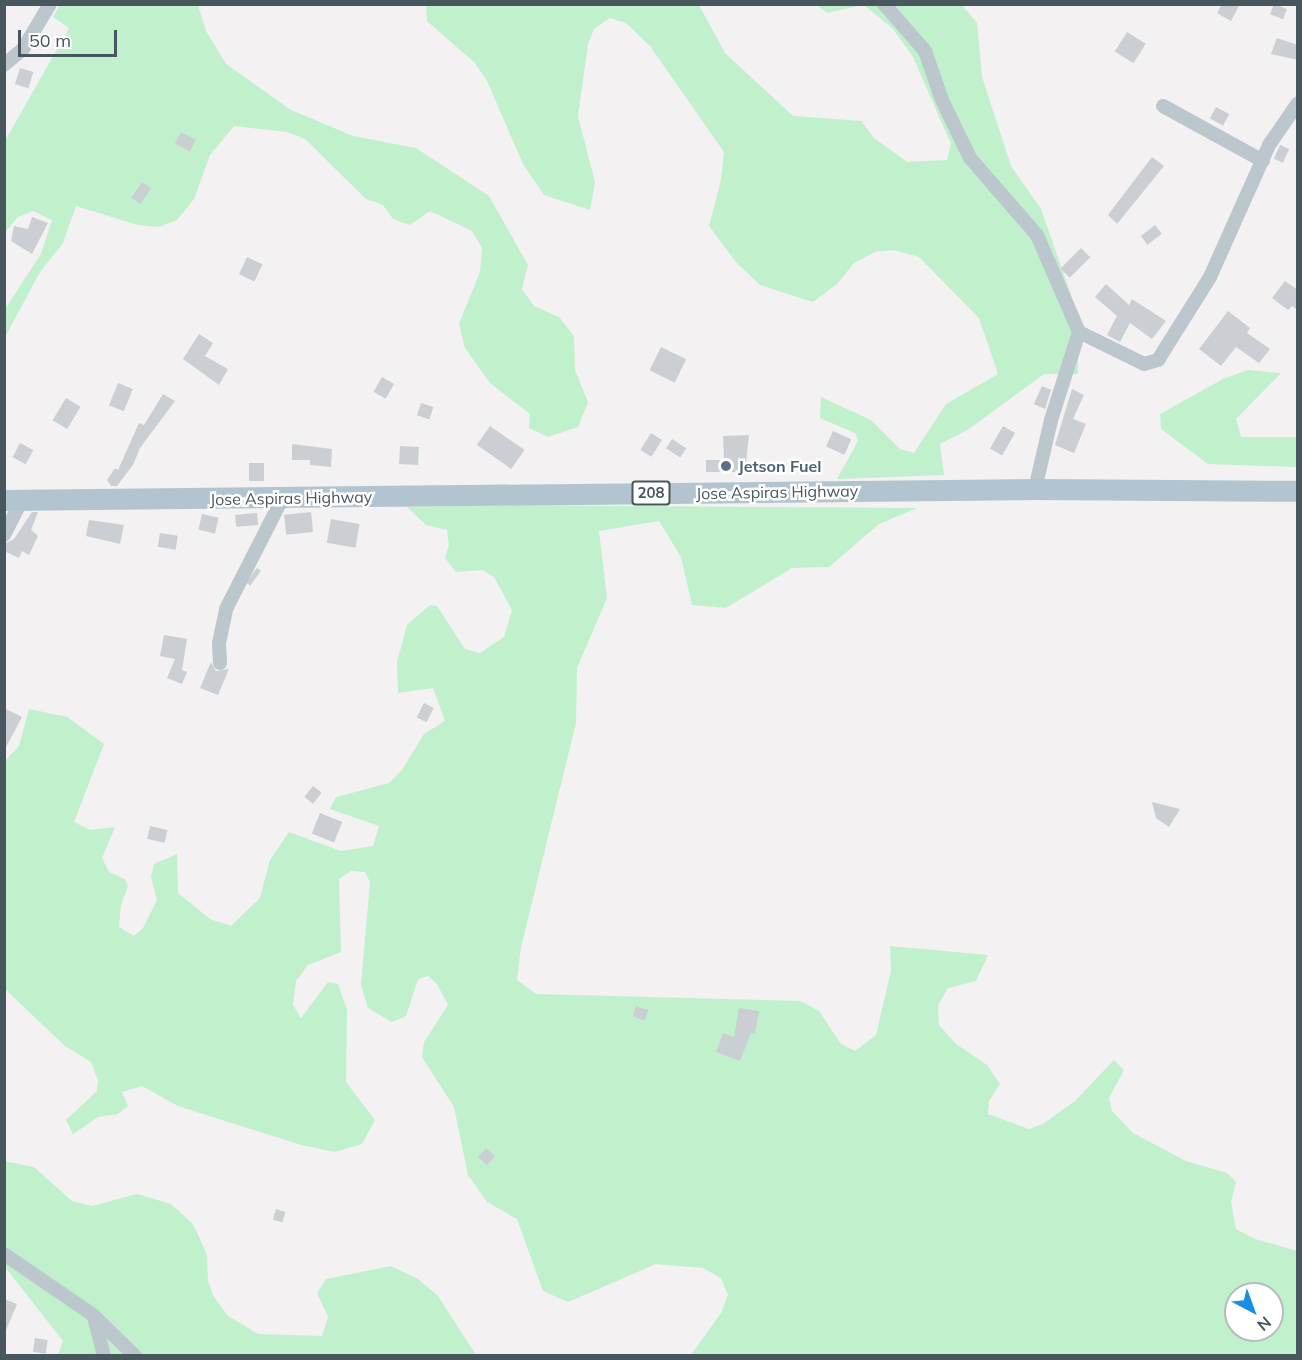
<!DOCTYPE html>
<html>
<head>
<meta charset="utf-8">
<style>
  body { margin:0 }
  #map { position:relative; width:1302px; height:1360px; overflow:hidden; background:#f3f1f1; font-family:Mulish,sans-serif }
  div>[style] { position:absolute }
  .green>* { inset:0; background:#c0f0cc }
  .building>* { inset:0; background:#cbcfd3; transform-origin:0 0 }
  .street>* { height:14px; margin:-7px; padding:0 7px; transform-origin:7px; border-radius:7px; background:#bcc7cd }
  .primary>* { height:21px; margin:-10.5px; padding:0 10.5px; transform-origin:10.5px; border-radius:10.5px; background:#b1c4cf }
  .dots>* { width:16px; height:16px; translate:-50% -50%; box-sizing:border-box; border:3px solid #fff; border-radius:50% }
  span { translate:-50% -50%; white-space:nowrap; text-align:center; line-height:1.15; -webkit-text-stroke:5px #fff; paint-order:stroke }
  .shield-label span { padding:2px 4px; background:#fff; border:2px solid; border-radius:4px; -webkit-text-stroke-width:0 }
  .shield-label { font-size:15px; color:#48575e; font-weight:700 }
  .service-label { font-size:16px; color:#4e5e75; font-weight:700 }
  .left { translate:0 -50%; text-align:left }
  .street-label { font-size:16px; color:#48575e }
  .frame { position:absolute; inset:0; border:6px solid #48575e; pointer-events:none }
  .north { position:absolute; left:1224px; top:1282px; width:60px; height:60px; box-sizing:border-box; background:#fff; border:2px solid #b6bcbf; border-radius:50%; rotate:139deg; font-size:16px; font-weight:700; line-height:24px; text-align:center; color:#48575e }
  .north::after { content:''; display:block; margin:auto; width:21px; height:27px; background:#198ee5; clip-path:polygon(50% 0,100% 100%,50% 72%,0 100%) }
  .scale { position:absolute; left:18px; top:30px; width:99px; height:27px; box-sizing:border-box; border:3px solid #48575e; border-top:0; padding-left:8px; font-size:18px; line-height:21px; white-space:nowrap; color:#48575e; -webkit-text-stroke:4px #fff; paint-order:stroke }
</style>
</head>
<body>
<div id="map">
  <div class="green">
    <div style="clip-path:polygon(60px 5px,198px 5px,206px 31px,226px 64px,291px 110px,353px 136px,416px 148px,489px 196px,528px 265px,522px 289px,534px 306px,559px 317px,574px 336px,575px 370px,588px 402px,578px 427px,548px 437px,529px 428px,530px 414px,490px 383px,465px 348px,459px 324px,480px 272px,482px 248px,472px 231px,430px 211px,410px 225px,393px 219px,383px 205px,366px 199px,305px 139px,287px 132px,234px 126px,210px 155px,194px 199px,177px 220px,159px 227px,138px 225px,76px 206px,63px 243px,40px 272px,5px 337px,5px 309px,41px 254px,52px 220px,33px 211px,18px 217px,5px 232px,5px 141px,69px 28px,53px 17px)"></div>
    <div style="clip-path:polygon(426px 5px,699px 5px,725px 53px,793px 116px,861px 121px,874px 138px,907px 162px,947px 160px,951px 144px,913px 57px,893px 29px,864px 5px,962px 5px,977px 23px,982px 77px,1011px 166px,1041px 209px,1077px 312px,1078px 374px,1044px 374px,969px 429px,940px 444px,944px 475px,837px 479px,858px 441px,855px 433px,820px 418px,821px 397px,871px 420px,900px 449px,914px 453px,946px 404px,998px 374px,979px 318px,919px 257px,894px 250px,875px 252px,854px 263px,837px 284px,813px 302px,760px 285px,736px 262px,709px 226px,721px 180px,724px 152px,650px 46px,626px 23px,610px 18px,594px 29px,588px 44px,578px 116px,595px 182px,590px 210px,544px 195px,523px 164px,487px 81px,475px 63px,427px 21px)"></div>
    <div style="clip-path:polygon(817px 5px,862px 5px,827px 13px)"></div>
    <div style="clip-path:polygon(1248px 370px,1281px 373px,1236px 419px,1241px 437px,1297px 437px,1297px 467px,1208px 464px,1161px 429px,1160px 414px,1223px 379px)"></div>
    <div style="clip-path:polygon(evenodd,488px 505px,917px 508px,879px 524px,829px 567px,792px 568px,726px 608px,692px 605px,681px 557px,659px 521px,599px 531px,607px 598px,577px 668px,576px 723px,521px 947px,517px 980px,536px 994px,800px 1001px,819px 1011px,841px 1044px,855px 1051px,876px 1035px,891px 971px,890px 946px,988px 955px,976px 981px,948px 988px,938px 1005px,939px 1025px,956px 1044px,987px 1065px,1000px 1084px,989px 1101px,988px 1114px,1029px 1129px,1043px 1124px,1075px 1101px,1114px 1060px,1124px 1070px,1109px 1098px,1112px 1111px,1133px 1133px,1186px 1161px,1227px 1173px,1236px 1182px,1231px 1202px,1236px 1229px,1255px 1239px,1297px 1251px,1297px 1355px,691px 1355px,721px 1313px,728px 1295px,721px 1278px,703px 1268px,656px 1264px,568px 1302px,543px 1291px,517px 1219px,487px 1202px,468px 1175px,454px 1107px,422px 1057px,424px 1042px,448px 1005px,437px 984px,428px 976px,418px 979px,406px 1016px,392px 1022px,368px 1008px,361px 985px,370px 882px,365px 872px,351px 871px,339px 879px,341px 952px,308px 965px,296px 981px,293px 1005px,301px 1018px,328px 982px,338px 984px,347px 1010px,346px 1082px,375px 1120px,362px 1144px,335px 1152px,301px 1145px,178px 1106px,142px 1086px,122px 1092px,128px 1106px,118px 1114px,98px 1117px,73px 1134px,66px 1120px,97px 1091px,98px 1080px,91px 1062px,65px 1046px,5px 989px,4px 762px,19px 746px,29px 709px,67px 717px,104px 744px,74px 822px,90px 830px,115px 827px,102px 858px,109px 872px,125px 879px,128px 886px,121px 905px,119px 927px,134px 936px,143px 928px,157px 900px,151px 877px,154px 864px,177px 854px,178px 893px,210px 919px,231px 926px,260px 898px,270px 860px,289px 832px,341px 851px,373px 846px,379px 826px,330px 809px,336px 797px,389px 783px,402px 770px,424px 734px,445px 721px,433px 688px,398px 693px,397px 662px,407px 625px,430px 605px,437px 606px,465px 649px,480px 653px,504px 637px,512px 610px,494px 577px,482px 570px,456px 572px,445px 558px,449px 545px,447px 530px,426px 525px,407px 507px,488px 505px,1236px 1294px,1272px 1294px,1272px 1330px,1236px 1330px,1236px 1294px)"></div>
    <div style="clip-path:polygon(4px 1161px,34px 1167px,72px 1201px,92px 1206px,137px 1194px,171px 1204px,193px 1224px,207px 1255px,208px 1281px,214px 1297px,228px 1316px,258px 1334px,322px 1336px,328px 1317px,317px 1293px,326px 1279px,391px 1266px,418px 1279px,438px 1296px,476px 1355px,58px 1355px,63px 1341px,5px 1267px)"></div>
  </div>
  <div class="building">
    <div style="clip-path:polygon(1222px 4px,1240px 4px,1231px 21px,1217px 13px)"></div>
    <div style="left:1274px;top:4px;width:14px;height:11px;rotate:21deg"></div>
    <div style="left:1127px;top:32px;width:22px;height:23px;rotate:32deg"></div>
    <div style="clip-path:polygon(1277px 38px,1298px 45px,1298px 60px,1271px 54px)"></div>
    <div style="left:20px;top:68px;width:14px;height:17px;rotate:17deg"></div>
    <div style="left:1216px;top:107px;width:15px;height:13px;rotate:28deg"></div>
    <div style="left:181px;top:132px;width:17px;height:13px;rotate:28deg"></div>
    <div style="left:1280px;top:145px;width:10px;height:15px;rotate:24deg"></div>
    <div style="clip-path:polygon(1152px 157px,1164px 166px,1117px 224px,1108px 215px)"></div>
    <div style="left:142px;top:182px;width:11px;height:19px;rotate:34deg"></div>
    <div style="clip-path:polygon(32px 217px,48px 223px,32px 254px,11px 241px,14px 226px,28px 229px)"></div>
    <div style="left:1155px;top:225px;width:11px;height:18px;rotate:52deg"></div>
    <div style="left:1081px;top:248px;width:13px;height:29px;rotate:45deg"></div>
    <div style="left:247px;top:257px;width:17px;height:19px;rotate:25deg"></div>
    <div style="clip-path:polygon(1285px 281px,1298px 290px,1298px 310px,1292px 306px,1288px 310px,1272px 298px)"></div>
    <div style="clip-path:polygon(1106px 284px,1129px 305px,1132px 299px,1166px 321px,1152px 339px,1130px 323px,1120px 342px,1107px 335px,1117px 316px,1095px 297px)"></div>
    <div style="clip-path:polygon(1228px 311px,1250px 328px,1247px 333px,1270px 349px,1259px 363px,1236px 347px,1221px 366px,1199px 349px)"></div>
    <div style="clip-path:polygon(199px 334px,213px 343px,205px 356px,228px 369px,219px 385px,183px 359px)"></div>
    <div style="left:661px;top:347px;width:28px;height:26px;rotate:26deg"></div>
    <div style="left:382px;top:377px;width:14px;height:17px;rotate:30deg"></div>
    <div style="left:118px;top:383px;width:16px;height:24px;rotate:22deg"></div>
    <div style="clip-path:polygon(1042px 386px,1051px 390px,1045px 409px,1034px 404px)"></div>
    <div style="clip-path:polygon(1072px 389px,1084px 395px,1073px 419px,1086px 424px,1074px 453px,1055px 445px)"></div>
    <div style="clip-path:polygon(163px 394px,175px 401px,140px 448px,133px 465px,117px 486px,111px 486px,107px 480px,115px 468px,118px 470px,139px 423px,144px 425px)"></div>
    <div style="left:66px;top:398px;width:17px;height:26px;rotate:31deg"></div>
    <div style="left:421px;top:403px;width:13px;height:13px;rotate:18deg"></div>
    <div style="left:490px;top:426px;width:42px;height:23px;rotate:35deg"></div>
    <div style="left:1003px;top:426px;width:14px;height:26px;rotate:30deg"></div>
    <div style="left:833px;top:431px;width:20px;height:17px;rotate:24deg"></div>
    <div style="left:651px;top:433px;width:13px;height:20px;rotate:32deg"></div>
    <div style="clip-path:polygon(749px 435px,745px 472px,706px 472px,706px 460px,724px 460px,723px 436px)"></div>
    <div style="left:672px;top:439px;width:17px;height:11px;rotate:33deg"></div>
    <div style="left:20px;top:443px;width:15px;height:16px;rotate:28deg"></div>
    <div style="clip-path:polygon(292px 444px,332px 449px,331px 467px,310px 465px,310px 460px,292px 460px)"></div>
    <div style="left:400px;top:446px;width:19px;height:18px;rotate:3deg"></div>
    <div style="left:249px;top:463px;width:15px;height:18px"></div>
    <div style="clip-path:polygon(32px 512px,38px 512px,31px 530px,38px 536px,29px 555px,22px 551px,19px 558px,4px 551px,4px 544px,14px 539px)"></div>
    <div style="left:311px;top:512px;width:20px;height:27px;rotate:84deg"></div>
    <div style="left:257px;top:513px;width:12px;height:22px;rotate:85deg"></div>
    <div style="left:202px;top:514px;width:17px;height:16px;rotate:13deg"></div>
    <div style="left:331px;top:519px;width:29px;height:24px;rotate:10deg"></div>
    <div style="clip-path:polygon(89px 520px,124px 525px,120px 544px,86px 536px)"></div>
    <div style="left:160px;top:533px;width:18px;height:14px;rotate:9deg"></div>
    <div style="left:257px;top:568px;width:5px;height:18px;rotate:37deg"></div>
    <div style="clip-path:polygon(164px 635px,187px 639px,182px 670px,187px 672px,182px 684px,167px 678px,175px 659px,160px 656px)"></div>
    <div style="clip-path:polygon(211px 662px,216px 671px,229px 669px,218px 695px,200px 688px)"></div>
    <div style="left:424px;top:703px;width:11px;height:16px;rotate:27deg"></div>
    <div style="clip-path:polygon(4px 708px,22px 717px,4px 751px)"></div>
    <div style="left:313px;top:786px;width:11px;height:14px;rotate:38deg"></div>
    <div style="clip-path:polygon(1152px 802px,1180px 809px,1169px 827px,1156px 818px)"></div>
    <div style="left:320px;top:813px;width:24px;height:22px;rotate:22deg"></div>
    <div style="left:150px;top:826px;width:18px;height:13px;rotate:13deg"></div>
    <div style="left:636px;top:1006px;width:13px;height:11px;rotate:18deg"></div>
    <div style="clip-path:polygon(739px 1008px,759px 1011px,755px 1034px,751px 1033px,740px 1061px,716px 1052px,723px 1033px,734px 1037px)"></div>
    <div style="left:486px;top:1148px;width:12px;height:12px;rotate:42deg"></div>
    <div style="left:276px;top:1209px;width:10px;height:11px;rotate:17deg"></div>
    <div style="clip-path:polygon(4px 1299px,17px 1304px,5px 1333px,4px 1333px)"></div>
    <div style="left:35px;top:1338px;width:13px;height:14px;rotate:9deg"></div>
  </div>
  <div class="street">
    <div style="left:884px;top:4px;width:62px;rotate:48.9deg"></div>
    <div style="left:925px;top:51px;width:52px;rotate:70.9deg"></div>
    <div style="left:942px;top:100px;width:64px;rotate:64.2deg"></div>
    <div style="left:970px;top:158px;width:102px;rotate:49deg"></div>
    <div style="left:1037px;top:235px;width:106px;rotate:66.6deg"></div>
    <div style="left:1079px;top:332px;width:72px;rotate:26.2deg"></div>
    <div style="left:1144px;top:364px;width:15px;rotate:-16deg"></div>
    <div style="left:1158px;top:360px;width:98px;rotate:-57.9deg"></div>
    <div style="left:1210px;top:277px;width:145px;rotate:-65.9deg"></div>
    <div style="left:1269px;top:145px;width:51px;rotate:-55.4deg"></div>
    <div style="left:4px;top:65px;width:25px;rotate:-40deg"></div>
    <div style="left:23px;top:49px;width:52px;rotate:-59deg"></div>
    <div style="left:1163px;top:106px;width:114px;rotate:28.8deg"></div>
    <div style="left:1035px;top:489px;width:71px;rotate:-76.9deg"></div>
    <div style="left:1051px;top:420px;width:92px;rotate:-72.3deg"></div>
    <div style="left:4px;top:535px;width:39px;rotate:-63deg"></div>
    <div style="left:220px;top:663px;width:20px;rotate:-93deg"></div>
    <div style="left:219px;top:643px;width:35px;rotate:-78deg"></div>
    <div style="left:226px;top:609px;width:123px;rotate:-63deg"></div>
    <div style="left:4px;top:1254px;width:108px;rotate:34.4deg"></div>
    <div style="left:93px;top:1315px;width:59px;rotate:44.3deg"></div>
    <div style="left:94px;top:1317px;width:40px;rotate:75.6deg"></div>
  </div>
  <div class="primary">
    <div style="left:4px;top:500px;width:1031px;rotate:-0.61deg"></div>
    <div style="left:1035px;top:489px;width:263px;rotate:0.4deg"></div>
  </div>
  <div class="dots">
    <div style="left:726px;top:466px;background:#5c6f8a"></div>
  </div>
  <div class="shield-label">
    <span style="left:651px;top:493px">208</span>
  </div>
  <div class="service-label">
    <span class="left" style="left:738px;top:466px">Jetson Fuel</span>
  </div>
  <div class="street-label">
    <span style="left:777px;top:492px;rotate:-1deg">Jose Aspiras Highway</span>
    <span style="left:291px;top:498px;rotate:-1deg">Jose Aspiras Highway</span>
  </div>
  <div class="frame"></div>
  <div class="north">N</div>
  <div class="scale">50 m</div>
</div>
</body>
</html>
